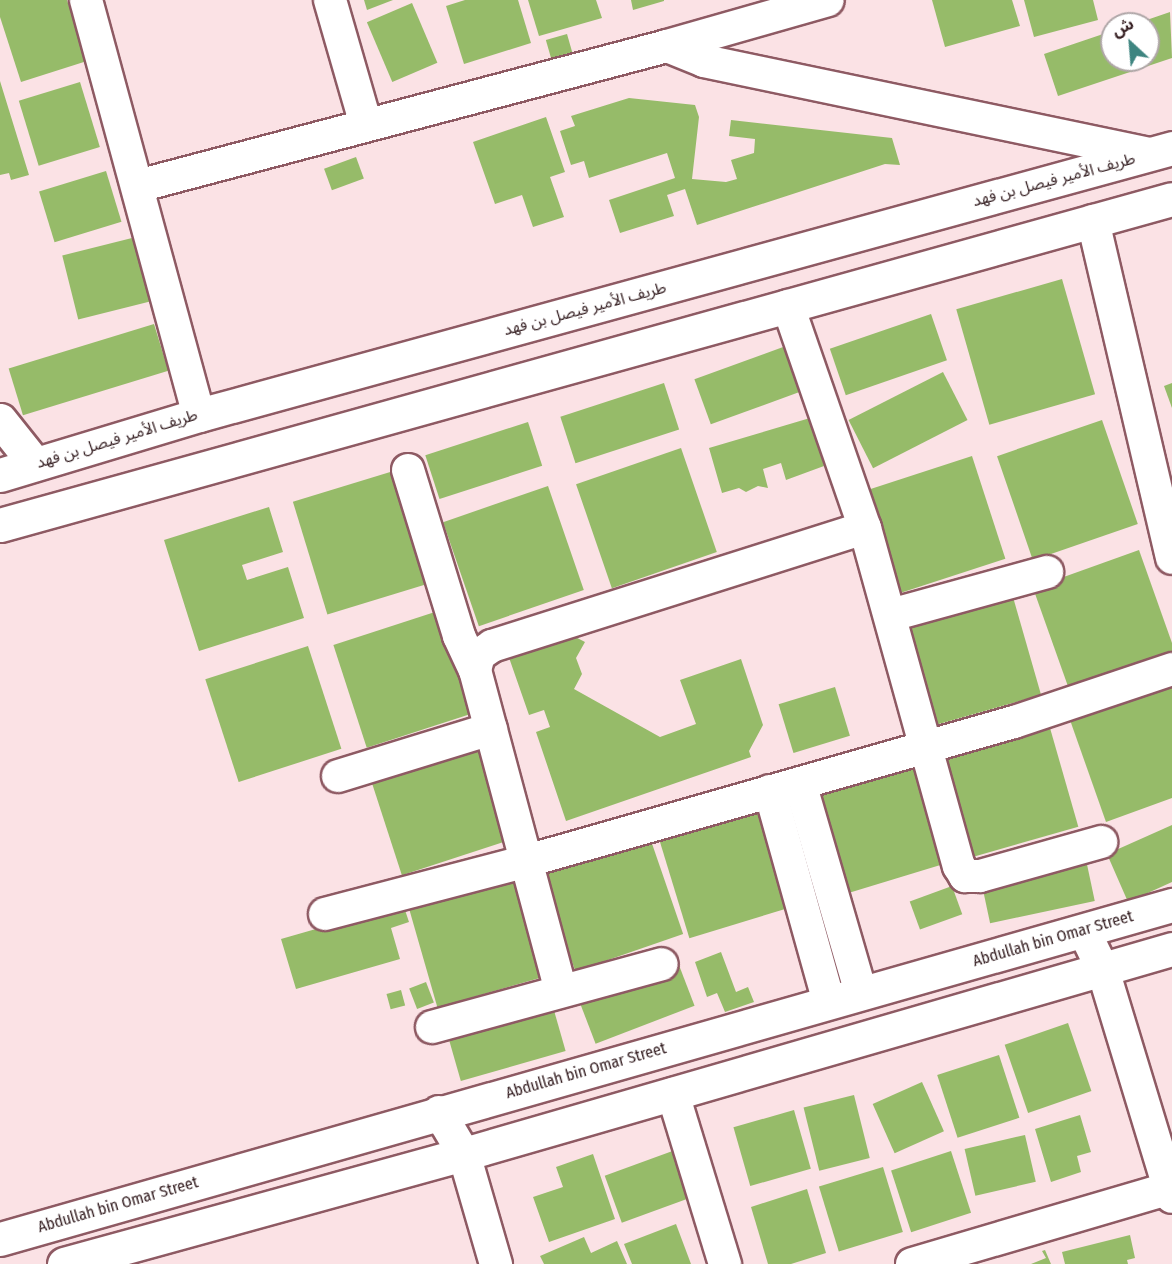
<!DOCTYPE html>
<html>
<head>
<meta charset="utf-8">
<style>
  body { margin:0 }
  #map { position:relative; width:1172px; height:1264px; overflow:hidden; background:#fbe2e5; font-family:"Fira Sans Condensed","Noto Sans Arabic",sans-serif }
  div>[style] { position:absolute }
  .building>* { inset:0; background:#96bb69; transform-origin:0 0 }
  .roads { filter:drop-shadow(2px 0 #8e5a63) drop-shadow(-2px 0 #8e5a63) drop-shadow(0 2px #8e5a63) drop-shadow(0 -2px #8e5a63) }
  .street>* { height:32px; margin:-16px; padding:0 16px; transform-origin:16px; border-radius:16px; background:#fff }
  .secondary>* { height:33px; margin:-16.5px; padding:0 16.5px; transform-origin:16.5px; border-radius:16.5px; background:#fff }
  .primary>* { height:33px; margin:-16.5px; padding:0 16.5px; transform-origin:16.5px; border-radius:16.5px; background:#fff }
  span { translate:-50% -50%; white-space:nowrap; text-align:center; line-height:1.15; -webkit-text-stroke:5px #fff; paint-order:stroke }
  .street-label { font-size:16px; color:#362023 }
  .north { position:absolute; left:1100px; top:12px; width:60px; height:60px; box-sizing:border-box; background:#fff; border:2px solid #afa6a7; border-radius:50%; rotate:334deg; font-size:16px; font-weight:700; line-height:24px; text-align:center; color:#362023 }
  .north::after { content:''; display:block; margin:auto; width:21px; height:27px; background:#3e8580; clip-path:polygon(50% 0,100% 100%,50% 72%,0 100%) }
</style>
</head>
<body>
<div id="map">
  <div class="building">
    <div style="clip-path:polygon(0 0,67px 0,87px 61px,21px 82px,0 17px)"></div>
    <div style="clip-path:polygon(364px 0,393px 0,367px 10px)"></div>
    <div style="clip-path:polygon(465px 0,518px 0,531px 43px,464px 64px,446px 6px)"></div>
    <div style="clip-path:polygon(528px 0,596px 0,602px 18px,539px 36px)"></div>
    <div style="clip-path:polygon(631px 0,664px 0,664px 1px,633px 10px)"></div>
    <div style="clip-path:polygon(932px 0,1012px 0,1020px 26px,945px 47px)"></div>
    <div style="clip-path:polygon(1024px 0,1093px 0,1098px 20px,1034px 37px)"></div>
    <div style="left:412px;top:3px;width:65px;height:49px;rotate:67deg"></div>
    <div style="clip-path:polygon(1170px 12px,1172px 58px,1058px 96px,1044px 54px,1112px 31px,1112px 60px,1148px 60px,1148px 24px,1135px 24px)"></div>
    <div style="left:567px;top:34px;width:19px;height:22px;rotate:74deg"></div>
    <div style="clip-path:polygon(0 81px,29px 175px,11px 180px,9px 173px,0 175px)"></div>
    <div style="left:80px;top:82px;width:68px;height:64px;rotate:73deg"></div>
    <div style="clip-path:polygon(629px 98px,695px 105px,699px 117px,692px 179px,726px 182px,737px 179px,731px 160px,754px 153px,755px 139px,729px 136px,731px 120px,892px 138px,900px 165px,885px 164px,697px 225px,685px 189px,667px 195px,674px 216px,620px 233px,609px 200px,675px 178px,667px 153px,589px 178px,584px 161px,571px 165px,560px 131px,575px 126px,571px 116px)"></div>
    <div style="clip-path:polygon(546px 117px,565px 172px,550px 177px,564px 217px,533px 227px,522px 195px,495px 204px,473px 142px)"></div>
    <div style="left:356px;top:157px;width:23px;height:34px;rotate:70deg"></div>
    <div style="left:106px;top:171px;width:53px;height:70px;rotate:73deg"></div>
    <div style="left:136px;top:237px;width:66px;height:76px;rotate:76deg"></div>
    <div style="left:1062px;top:279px;width:120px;height:110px;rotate:74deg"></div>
    <div style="left:931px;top:314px;width:49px;height:107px;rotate:71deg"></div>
    <div style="left:154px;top:324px;width:49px;height:152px;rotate:73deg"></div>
    <div style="left:794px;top:343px;width:48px;height:106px;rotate:70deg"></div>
    <div style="left:943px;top:372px;width:54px;height:106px;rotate:63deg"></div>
    <div style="left:664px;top:383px;width:49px;height:109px;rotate:72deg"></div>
    <div style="clip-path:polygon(1172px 383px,1172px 408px,1164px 386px)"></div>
    <div style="clip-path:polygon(810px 418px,824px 466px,786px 480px,781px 463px,763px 469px,768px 488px,758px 486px,746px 492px,739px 488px,722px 493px,709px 448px)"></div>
    <div style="left:1102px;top:420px;width:110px;height:111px;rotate:71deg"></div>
    <div style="left:528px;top:422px;width:46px;height:108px;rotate:72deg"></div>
    <div style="left:681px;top:448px;width:110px;height:111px;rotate:71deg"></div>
    <div style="left:972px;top:456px;width:108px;height:109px;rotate:72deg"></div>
    <div style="left:400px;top:469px;width:118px;height:112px;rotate:73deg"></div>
    <div style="left:548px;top:486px;width:110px;height:111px;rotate:71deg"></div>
    <div style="clip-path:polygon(269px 507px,283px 552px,242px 565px,247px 580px,288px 567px,304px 618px,199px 651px,164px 540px)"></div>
    <div style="clip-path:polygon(1139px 550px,1172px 643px,1172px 655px,1070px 692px,1033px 588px)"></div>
    <div style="left:1011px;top:590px;width:109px;height:109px;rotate:74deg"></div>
    <div style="left:438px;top:611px;width:108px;height:110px;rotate:72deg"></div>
    <div style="clip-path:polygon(562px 630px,585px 642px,576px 658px,582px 674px,574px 689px,660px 737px,696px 724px,680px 680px,741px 659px,763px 725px,749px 751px,751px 757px,566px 821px,536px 732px,550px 727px,544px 710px,529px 715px,506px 649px)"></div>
    <div style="left:308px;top:646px;width:108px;height:108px;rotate:72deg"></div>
    <div style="clip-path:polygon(1172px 684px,1172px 798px,1106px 822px,1070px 720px)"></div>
    <div style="left:835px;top:687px;width:51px;height:59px;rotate:73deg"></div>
    <div style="left:1048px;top:721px;width:110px;height:110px;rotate:74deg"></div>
    <div style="left:475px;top:741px;width:105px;height:111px;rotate:72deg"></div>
    <div style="left:914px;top:758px;width:110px;height:109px;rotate:73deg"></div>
    <div style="left:765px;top:799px;width:111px;height:113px;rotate:73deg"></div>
    <div style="clip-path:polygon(1172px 825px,1172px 882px,1128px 902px,1107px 854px)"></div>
    <div style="left:648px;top:832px;width:108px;height:114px;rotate:71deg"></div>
    <div style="left:1085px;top:855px;width:47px;height:107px;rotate:78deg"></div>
    <div style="left:514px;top:872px;width:109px;height:111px;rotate:74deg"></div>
    <div style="left:952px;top:886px;width:30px;height:45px;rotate:70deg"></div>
    <div style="clip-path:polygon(403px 904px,409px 922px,391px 928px,400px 959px,296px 989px,281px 939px)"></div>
    <div style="clip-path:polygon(721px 952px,736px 992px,748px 987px,754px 1002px,725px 1012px,717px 993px,707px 997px,695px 962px)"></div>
    <div style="left:677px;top:960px;width:49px;height:106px;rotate:69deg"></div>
    <div style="left:426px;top:982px;width:22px;height:18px;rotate:69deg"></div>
    <div style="left:401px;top:990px;width:16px;height:15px;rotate:75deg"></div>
    <div style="left:551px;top:1000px;width:53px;height:109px;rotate:74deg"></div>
    <div style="left:1068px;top:1023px;width:72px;height:67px;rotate:71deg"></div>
    <div style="left:999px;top:1055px;width:66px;height:65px;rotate:72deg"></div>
    <div style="left:922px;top:1082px;width:54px;height:54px;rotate:66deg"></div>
    <div style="left:854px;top:1095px;width:65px;height:52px;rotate:76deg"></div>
    <div style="left:794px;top:1110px;width:61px;height:63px;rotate:74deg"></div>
    <div style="clip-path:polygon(1080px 1115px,1091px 1152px,1077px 1156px,1081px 1172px,1051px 1182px,1035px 1129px)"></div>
    <div style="left:1025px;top:1135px;width:48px;height:62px;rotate:77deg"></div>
    <div style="left:678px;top:1149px;width:50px;height:78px;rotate:70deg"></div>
    <div style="left:951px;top:1151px;width:65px;height:63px;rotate:72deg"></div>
    <div style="clip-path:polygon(593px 1154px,615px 1219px,549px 1242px,533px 1197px,563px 1187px,556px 1167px)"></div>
    <div style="left:883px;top:1167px;width:68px;height:67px;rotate:73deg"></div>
    <div style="clip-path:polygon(807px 1189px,826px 1253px,791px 1264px,768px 1264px,751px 1207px)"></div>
    <div style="clip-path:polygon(676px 1224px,691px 1264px,632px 1264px,624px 1244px)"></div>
    <div style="clip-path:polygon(1130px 1235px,1135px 1258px,1127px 1260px,1128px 1264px,1065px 1264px,1062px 1252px)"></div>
    <div style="clip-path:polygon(584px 1237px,591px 1253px,617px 1241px,627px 1264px,544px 1264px,540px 1256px)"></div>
    <div style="clip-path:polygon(1045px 1250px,1051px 1264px,1031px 1264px,1046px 1258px,1042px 1251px)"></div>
  </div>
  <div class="roads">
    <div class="street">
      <div style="left:86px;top:0;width:430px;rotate:74.8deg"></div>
      <div style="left:330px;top:0;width:130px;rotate:73.9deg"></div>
      <div style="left:667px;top:46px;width:40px;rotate:22deg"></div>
      <div style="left:704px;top:61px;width:456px;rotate:11.8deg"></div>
      <div style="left:138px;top:186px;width:547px;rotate:-14.82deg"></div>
      <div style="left:667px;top:46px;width:167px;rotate:-15.9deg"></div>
      <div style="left:1093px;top:221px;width:346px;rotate:76.8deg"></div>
      <div style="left:788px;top:306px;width:235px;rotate:70.9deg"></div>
      <div style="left:408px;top:470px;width:174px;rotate:72.9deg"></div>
      <div style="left:459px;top:636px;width:38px;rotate:65deg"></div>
      <div style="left:891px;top:615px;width:162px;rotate:-15.4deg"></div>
      <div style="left:338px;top:776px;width:160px;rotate:-17.1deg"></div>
      <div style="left:800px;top:783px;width:219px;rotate:73.8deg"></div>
      <div style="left:770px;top:791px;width:220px;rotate:74.4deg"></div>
      <div style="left:325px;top:914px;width:209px;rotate:-14.7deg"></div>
      <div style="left:527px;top:861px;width:506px;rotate:-15.93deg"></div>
      <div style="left:1014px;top:722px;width:167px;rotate:-18.5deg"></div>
      <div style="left:1084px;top:931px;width:43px;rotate:64deg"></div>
      <div style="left:1103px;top:970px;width:237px;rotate:73.1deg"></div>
      <div style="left:561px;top:991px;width:332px;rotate:-105deg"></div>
      <div style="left:475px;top:670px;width:16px;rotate:-75deg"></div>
      <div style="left:479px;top:655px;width:16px;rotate:-35deg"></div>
      <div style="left:492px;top:646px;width:391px;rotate:-17.6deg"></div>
      <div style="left:865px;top:528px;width:351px;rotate:74.5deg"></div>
      <div style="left:959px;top:866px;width:12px;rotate:59deg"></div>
      <div style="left:965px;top:876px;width:15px"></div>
      <div style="left:980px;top:876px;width:126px;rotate:-15.7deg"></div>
      <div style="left:432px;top:1027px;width:238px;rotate:-15.3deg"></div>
      <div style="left:673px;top:1094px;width:178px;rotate:73deg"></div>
      <div style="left:439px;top:1112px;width:49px;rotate:59.2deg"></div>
      <div style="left:464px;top:1154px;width:115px;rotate:73.8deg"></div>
      <div style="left:912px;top:1264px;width:269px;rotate:-16.4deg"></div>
    </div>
    <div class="secondary">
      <div style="left:0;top:420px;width:56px;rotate:51.5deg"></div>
      <div style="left:0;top:1239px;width:1219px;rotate:-15.91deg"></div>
      <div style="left:64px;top:1264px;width:415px;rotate:-15.4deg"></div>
      <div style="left:464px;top:1154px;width:737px;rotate:-16.15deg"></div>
    </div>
    <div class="primary">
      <div style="left:0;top:475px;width:208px;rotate:-16.8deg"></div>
      <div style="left:199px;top:415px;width:1009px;rotate:-15.34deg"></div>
      <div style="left:0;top:525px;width:1216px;rotate:-15.54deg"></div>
    </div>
  </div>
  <div class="street-label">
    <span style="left:1054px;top:180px;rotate:-15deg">طريف الأمير فيصل بن فهد</span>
    <span style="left:585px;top:309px;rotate:-15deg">طريف الأمير فيصل بن فهد</span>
    <span style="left:117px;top:439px;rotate:-17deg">طريف الأمير فيصل بن فهد</span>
    <span style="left:1053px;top:939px;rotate:-16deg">Abdullah bin Omar Street</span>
    <span style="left:586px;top:1071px;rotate:-16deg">Abdullah bin Omar Street</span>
    <span style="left:118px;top:1205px;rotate:-16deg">Abdullah bin Omar Street</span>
  </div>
  <div class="north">ش</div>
</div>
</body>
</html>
